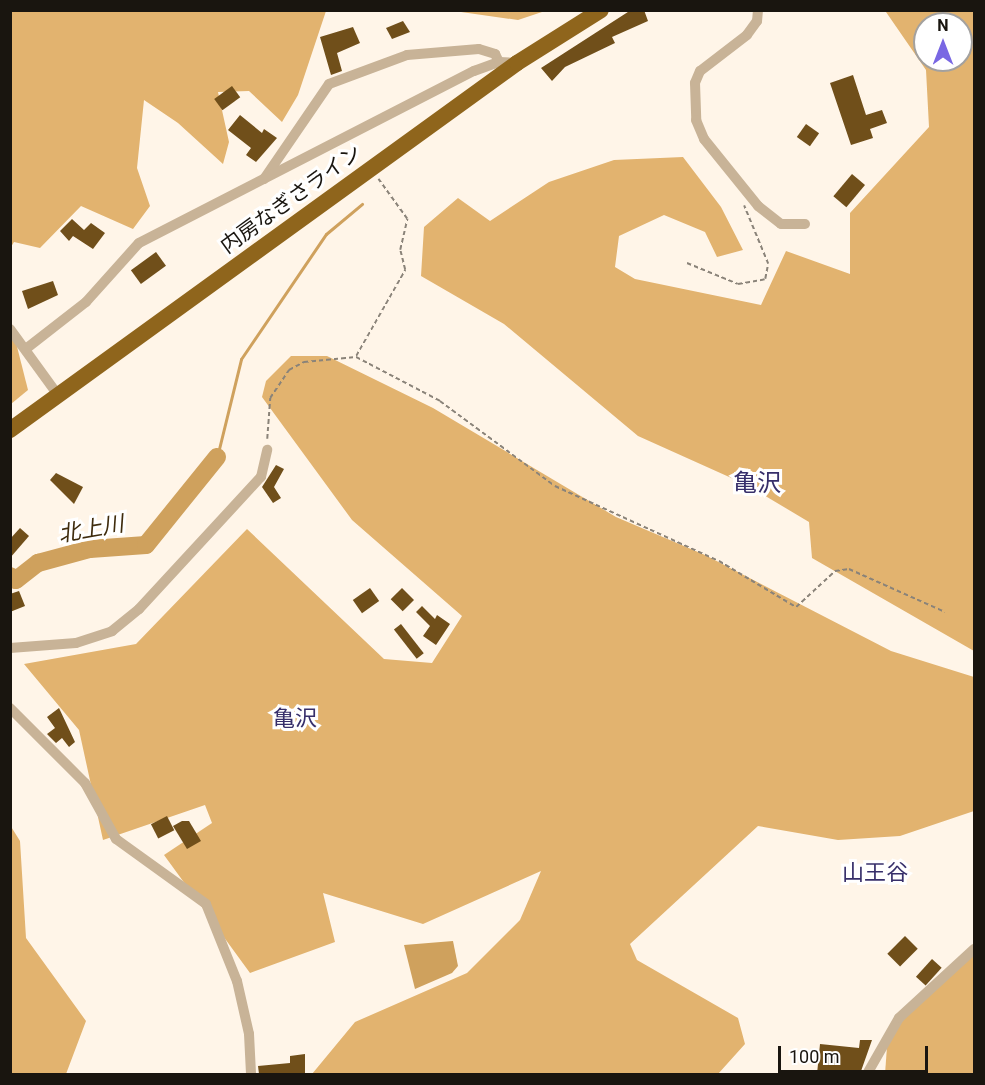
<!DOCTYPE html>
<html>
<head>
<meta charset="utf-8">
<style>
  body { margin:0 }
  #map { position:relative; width:985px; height:1085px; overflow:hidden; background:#fff5e8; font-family:Roboto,"Noto Sans JP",sans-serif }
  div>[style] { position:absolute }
  .forest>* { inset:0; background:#e2b36f }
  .water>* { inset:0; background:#cfa15d }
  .stream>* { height:3px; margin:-1.5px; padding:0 1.5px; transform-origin:1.5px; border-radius:1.5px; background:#cfa15d }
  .river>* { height:18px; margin:-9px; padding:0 9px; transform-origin:9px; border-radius:9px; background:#cfa15d }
  .building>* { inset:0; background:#704f1a; transform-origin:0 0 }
  .path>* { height:1.5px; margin-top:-0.75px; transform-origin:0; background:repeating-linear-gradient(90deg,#8a8379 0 4.5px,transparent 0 7.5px) }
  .minor>* { height:10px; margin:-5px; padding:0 5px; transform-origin:5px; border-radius:5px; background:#c8b397 }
  .highway>* { height:16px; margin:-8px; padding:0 8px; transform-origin:8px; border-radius:8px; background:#8f651c }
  span { translate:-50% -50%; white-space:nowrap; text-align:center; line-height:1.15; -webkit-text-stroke:6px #fff; paint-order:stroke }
  .street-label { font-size:21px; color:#19150f }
  .water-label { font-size:22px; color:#3f2c0d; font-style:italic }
  .neighbourhood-label { font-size:22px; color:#372f6a }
  .quarter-label { font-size:24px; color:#372f6a }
  .frame { position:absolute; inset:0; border:12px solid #19150f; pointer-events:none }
  .north { position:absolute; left:913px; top:12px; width:60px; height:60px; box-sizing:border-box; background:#fff; border:2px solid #a3a19f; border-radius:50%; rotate:0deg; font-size:16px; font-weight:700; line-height:24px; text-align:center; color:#19150f }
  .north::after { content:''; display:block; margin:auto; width:21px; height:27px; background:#7967e3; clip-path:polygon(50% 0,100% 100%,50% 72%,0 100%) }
  .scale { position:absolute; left:778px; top:1046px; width:150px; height:27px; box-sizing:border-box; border:3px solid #19150f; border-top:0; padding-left:8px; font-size:18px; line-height:21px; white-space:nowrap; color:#19150f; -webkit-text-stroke:4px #fff; paint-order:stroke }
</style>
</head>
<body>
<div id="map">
  <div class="forest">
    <div style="clip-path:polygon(11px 11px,326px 11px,298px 95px,282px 122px,249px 91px,218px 92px,229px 142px,223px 164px,178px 123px,144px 100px,137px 168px,150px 206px,133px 229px,81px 206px,40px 248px,14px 242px,11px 247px)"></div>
    <div style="clip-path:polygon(454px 11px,545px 10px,545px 11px,518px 20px)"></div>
    <div style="clip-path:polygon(evenodd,974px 11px,974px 651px,812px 558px,809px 522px,747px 485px,638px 436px,504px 324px,421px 276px,424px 227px,458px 198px,490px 221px,549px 182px,614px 160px,683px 157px,721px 207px,743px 250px,717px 257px,705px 232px,664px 215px,619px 236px,615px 267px,635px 279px,761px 305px,786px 251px,850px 274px,850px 213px,929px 127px,926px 70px,886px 12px,974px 11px,925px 24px,961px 24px,961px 60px,925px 60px,925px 24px)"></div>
    <div style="clip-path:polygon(10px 319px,28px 390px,11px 404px,10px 404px)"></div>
    <div style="clip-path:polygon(291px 356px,327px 356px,433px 408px,616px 517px,705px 555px,891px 651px,974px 677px,974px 811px,900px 836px,838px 840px,758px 826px,630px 944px,637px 960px,738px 1018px,745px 1044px,718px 1074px,312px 1074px,355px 1022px,467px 973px,520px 920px,541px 871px,423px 924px,323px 893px,335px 942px,250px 973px,164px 855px,212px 823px,205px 805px,103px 840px,79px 730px,24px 664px,136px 644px,247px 529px,384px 659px,432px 663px,462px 616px,352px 520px,262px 397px,266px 381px)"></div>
    <div style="clip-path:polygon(10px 825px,20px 841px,26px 938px,86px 1021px,66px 1074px,11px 1074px)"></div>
    <div style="clip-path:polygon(974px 946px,974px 1074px,885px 1074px,888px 1033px)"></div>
  </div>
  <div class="water">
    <div style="clip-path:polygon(453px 941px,458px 966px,452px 973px,415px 989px,404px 945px)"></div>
  </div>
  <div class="stream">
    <div style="left:217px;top:457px;width:101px;rotate:-76.2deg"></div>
    <div style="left:241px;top:359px;width:151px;rotate:-55.8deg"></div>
    <div style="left:326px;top:234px;width:47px;rotate:-39.8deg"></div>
  </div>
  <div class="river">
    <div style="left:10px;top:576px;width:7px;rotate:34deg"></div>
    <div style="left:16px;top:580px;width:28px;rotate:-38deg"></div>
    <div style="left:38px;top:563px;width:54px;rotate:-15.1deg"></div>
    <div style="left:90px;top:549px;width:56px;rotate:-4.1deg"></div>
    <div style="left:146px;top:545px;width:113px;rotate:-51.1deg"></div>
  </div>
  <div class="building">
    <div style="clip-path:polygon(631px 10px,644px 10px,648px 21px,612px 37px,615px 43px,565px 67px,552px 81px,541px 68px)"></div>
    <div style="clip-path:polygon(403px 21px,410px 32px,392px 39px,386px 28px)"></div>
    <div style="clip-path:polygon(353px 27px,360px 43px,337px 53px,342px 71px,331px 75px,320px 37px)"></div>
    <div style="clip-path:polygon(853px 75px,866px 115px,882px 110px,887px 123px,870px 129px,873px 138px,851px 145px,830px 83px)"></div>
    <div style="left:232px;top:86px;width:14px;height:22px;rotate:54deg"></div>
    <div style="clip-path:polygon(240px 115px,262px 133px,264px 129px,277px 138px,256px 162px,246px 155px,251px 148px,228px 130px)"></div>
    <div style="left:806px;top:124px;width:16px;height:16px;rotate:35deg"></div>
    <div style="left:852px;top:174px;width:17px;height:29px;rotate:40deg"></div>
    <div style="clip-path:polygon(72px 219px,84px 230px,91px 223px,105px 233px,93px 249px,73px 236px,69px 241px,60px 231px)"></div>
    <div style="left:156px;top:252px;width:17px;height:31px;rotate:54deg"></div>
    <div style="clip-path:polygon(53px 281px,58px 295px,28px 309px,22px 291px)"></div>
    <div style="clip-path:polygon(276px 465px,284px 469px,274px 487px,281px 498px,273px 503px,262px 487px)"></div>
    <div style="clip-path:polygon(56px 473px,83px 487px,74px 504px,50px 480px)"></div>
    <div style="clip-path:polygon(20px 528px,29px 536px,10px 558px,10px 539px)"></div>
    <div style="left:370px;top:588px;width:16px;height:21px;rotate:55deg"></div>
    <div style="left:402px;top:588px;width:17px;height:16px;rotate:45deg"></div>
    <div style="clip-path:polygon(19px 591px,25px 606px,10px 612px,10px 594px)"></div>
    <div style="clip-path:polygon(422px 606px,435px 619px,437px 615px,450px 624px,436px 645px,423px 636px,430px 626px,416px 612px)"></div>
    <div style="left:401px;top:624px;width:37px;height:9px;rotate:52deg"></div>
    <div style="clip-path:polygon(59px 708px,75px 742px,69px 747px,62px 738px,56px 743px,47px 734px,55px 728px,47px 717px)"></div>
    <div style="left:167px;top:816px;width:16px;height:18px;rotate:63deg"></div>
    <div style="clip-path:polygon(182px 821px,189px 821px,201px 841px,187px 849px,173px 826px)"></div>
    <div style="left:905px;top:936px;width:18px;height:25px;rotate:45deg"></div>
    <div style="left:932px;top:959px;width:13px;height:24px;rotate:42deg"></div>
    <div style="clip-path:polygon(860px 1040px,872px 1040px,860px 1074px,817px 1074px,820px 1044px,859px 1048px)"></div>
    <div style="clip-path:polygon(305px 1054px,305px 1074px,259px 1074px,258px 1066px,290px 1063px,290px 1056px)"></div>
  </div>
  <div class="path">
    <div style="left:687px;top:263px;width:55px;rotate:22.4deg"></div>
    <div style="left:738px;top:284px;width:27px;rotate:-10deg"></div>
    <div style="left:765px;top:279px;width:15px;rotate:-79deg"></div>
    <div style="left:768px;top:264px;width:63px;rotate:-112.5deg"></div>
    <div style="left:356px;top:356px;width:99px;rotate:-60.3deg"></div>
    <div style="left:405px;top:270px;width:21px;rotate:-104deg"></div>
    <div style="left:400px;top:250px;width:32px;rotate:-77deg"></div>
    <div style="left:407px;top:219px;width:49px;rotate:-125.9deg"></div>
    <div style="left:267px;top:439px;width:41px;rotate:-85.8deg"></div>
    <div style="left:270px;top:398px;width:34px;rotate:-56deg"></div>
    <div style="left:289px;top:370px;width:17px;rotate:-28deg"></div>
    <div style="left:304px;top:362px;width:52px;rotate:-5.5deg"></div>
    <div style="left:356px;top:357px;width:95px;rotate:27.6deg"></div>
    <div style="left:440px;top:401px;width:143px;rotate:36.5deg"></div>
    <div style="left:555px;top:486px;width:180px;rotate:24.6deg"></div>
    <div style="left:719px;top:561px;width:90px;rotate:30.9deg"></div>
    <div style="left:796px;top:607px;width:53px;rotate:-42.7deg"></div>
    <div style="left:835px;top:571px;width:14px;rotate:-8deg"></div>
    <div style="left:849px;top:569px;width:105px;rotate:24.1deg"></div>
  </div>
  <div class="minor">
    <div style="left:758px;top:10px;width:11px;rotate:95deg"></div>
    <div style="left:757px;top:21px;width:17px;rotate:126deg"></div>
    <div style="left:747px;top:35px;width:59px;rotate:142.5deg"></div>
    <div style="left:700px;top:71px;width:13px;rotate:113deg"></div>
    <div style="left:695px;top:83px;width:37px;rotate:88deg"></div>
    <div style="left:696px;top:120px;width:21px;rotate:67deg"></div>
    <div style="left:704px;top:139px;width:86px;rotate:51.1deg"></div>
    <div style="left:758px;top:206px;width:29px;rotate:38deg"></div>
    <div style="left:781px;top:224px;width:24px"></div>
    <div style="left:264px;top:179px;width:115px;rotate:-55.6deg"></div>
    <div style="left:329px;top:84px;width:83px;rotate:-20.4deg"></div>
    <div style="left:407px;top:55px;width:72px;rotate:-4.8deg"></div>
    <div style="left:479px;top:49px;width:17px;rotate:17deg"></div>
    <div style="left:495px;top:54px;width:9px;rotate:63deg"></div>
    <div style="left:10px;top:329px;width:82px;rotate:54deg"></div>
    <div style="left:27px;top:348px;width:75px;rotate:-37.9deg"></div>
    <div style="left:86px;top:302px;width:79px;rotate:-48.1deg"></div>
    <div style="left:139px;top:243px;width:377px;rotate:-27.2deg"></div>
    <div style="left:474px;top:71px;width:27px;rotate:-20deg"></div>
    <div style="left:499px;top:62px;width:17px;rotate:3deg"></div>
    <div style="left:10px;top:648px;width:66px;rotate:-4.3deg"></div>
    <div style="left:76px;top:643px;width:38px;rotate:-18deg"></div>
    <div style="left:112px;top:631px;width:35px;rotate:-39deg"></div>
    <div style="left:139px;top:609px;width:180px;rotate:-47.3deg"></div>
    <div style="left:261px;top:477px;width:28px;rotate:-77deg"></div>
    <div style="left:10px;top:708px;width:106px;rotate:45deg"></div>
    <div style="left:85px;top:783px;width:64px;rotate:61deg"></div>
    <div style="left:116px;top:839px;width:111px;rotate:35.8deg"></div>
    <div style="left:206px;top:904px;width:83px;rotate:68.1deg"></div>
    <div style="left:237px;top:981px;width:54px;rotate:77.2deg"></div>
    <div style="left:249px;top:1034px;width:40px;rotate:87.1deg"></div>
    <div style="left:867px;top:1074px;width:64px;rotate:-60.3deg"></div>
    <div style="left:899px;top:1018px;width:102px;rotate:-42.6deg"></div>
  </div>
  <div class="highway">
    <div style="left:10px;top:430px;width:626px;rotate:-35.9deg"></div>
    <div style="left:517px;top:63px;width:99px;rotate:-32.2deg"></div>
  </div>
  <div class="street-label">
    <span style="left:291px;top:199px;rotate:-36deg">内房なぎさライン</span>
  </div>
  <div class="water-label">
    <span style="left:91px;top:529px;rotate:-10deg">北上川</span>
  </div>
  <div class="neighbourhood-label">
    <span style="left:295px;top:719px">亀沢</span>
    <span style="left:875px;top:873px">山王谷</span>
  </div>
  <div class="quarter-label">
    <span style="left:757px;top:484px">亀沢</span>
  </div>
  <div class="frame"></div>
  <div class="north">N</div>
  <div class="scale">100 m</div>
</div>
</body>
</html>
